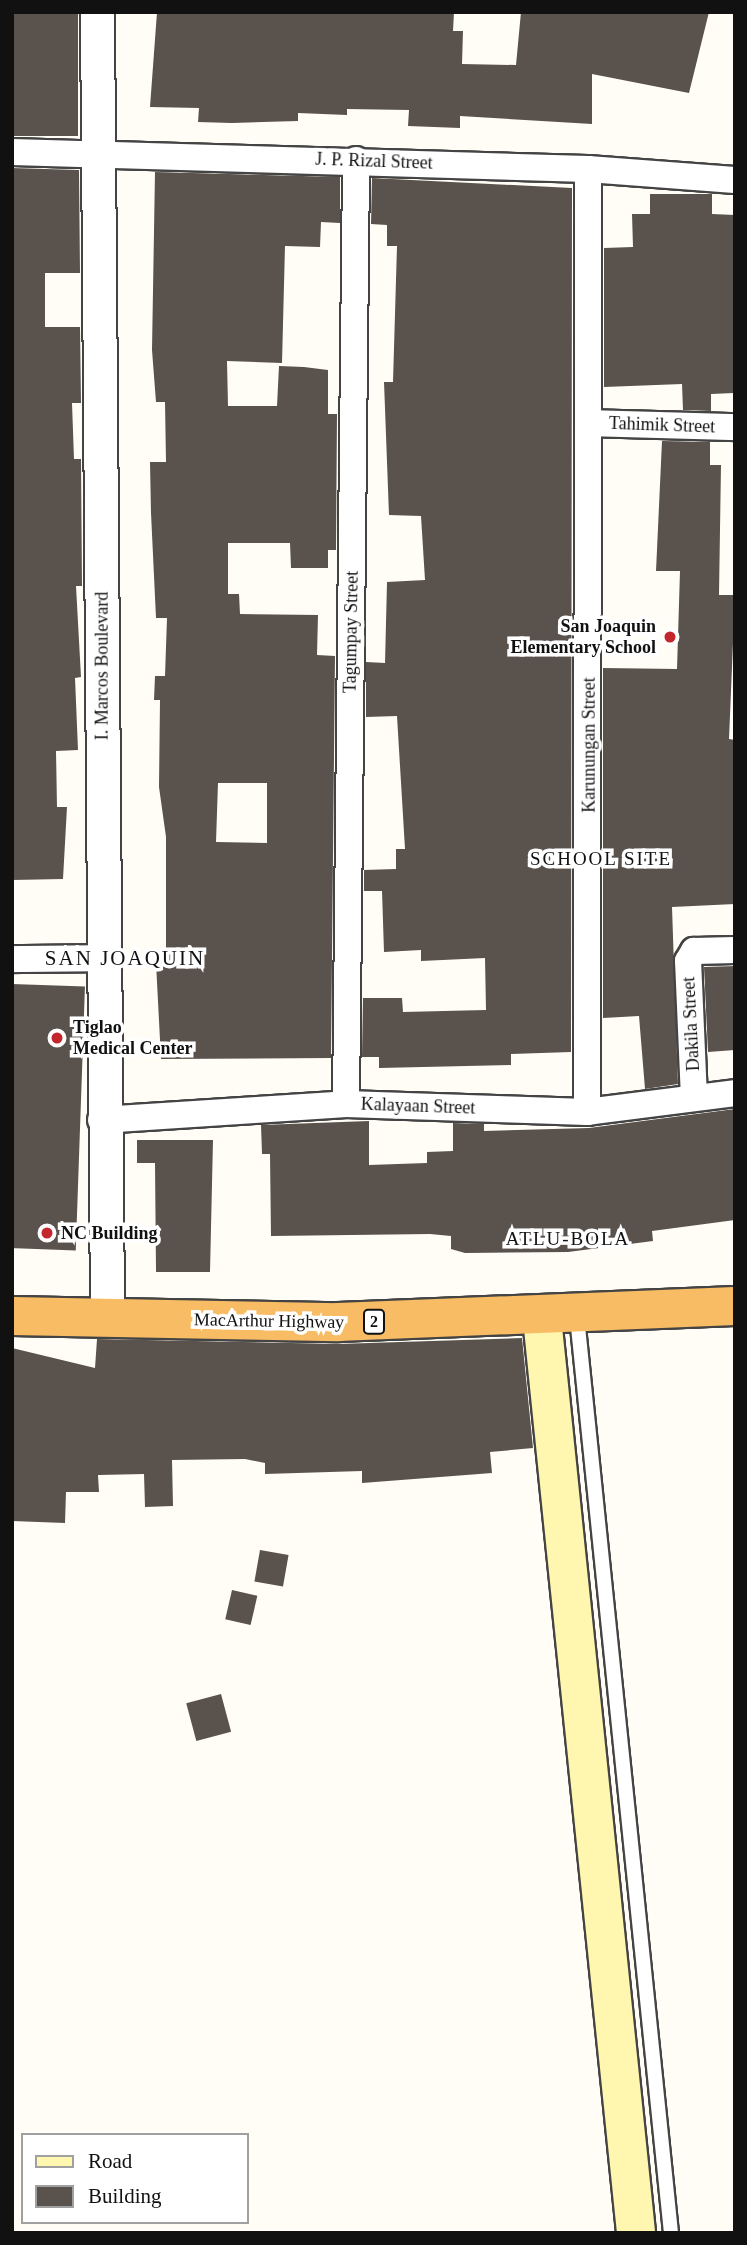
<!DOCTYPE html>
<html>
<head>
<meta charset="utf-8">
<style>
  body { margin:0 }
  #map { position:relative; width:747px; height:2245px; overflow:hidden; background:#fffdf5; font-family:"Times New Roman",serif }
  div>[style] { position:absolute }
  .building>* { inset:0; background:#5a524d; transform-origin:0 0 }
  .roads { filter:drop-shadow(2px 0 #444) drop-shadow(-2px 0 #444) drop-shadow(0 2px #444) drop-shadow(0 -2px #444) }
  .service>* { height:14px; margin:-7px; padding:0 7px; transform-origin:7px; border-radius:7px; background:#fff }
  .minor>* { height:26px; margin:-13px; padding:0 13px; transform-origin:13px; border-radius:13px; background:#fff }
  .tertiary>* { height:33px; margin:-16.5px; padding:0 16.5px; transform-origin:16.5px; border-radius:16.5px; background:#fff }
  .secondary>* { height:38px; margin:-19px; padding:0 19px; transform-origin:19px; border-radius:19px; background:#fff6b0 }
  .trunk>* { height:38px; margin:-19px; padding:0 19px; transform-origin:19px; border-radius:19px; background:#f7bc64 }
  .dots>* { width:19px; height:19px; translate:-50% -50%; box-sizing:border-box; border:4px solid #fff; border-radius:50% }
  span { translate:-50% -50%; white-space:nowrap; text-align:center; line-height:1.15; -webkit-text-stroke:7px #fff; paint-order:stroke }
  .shield-label span { padding:2px 5px; background:#fff; border:2px solid; border-radius:5px; -webkit-text-stroke-width:0 }
  .shield-label { font-size:16px; color:#111; font-weight:700 }
  .street-label { font-size:18px; color:#111 }
  .poi-label { font-size:18px; color:#111; font-weight:700 }
  .right { translate:-100% -50%; text-align:right }
  .left { translate:0 -50%; text-align:left }
  .neighbourhood-label { font-size:19px; color:#111; letter-spacing:2px }
  .quarter-label { font-size:21px; color:#111; letter-spacing:2px }
  .frame { position:absolute; inset:0; border:14px solid #111; pointer-events:none }
  .legend { position:absolute; left:21px; top:2133px; width:228px; height:91px; box-sizing:border-box; background:#fff; border:2px solid #a0a0a0; margin:0; padding:9px 12px; list-style:none; font-size:21px; color:#111 }
  .legend li { display:flex; align-items:center; gap:14px; height:35px }
  .legend b { width:35px; border:2px solid #a0a0a0 }
</style>
</head>
<body>
<div id="map">
  <div class="building">
    <div style="left:12px;top:12px;width:66px;height:124px"></div>
    <div style="clip-path:polygon(157px 12px,454px 12px,453px 31px,463px 31px,462px 64px,516px 65px,521px 12px,709px 12px,689px 93px,592px 74px,592px 124px,460px 116px,460px 128px,408px 126px,409px 110px,347px 109px,347px 115px,298px 113px,298px 121px,232px 123px,198px 122px,199px 108px,150px 107px)"></div>
    <div style="clip-path:polygon(12px 168px,79px 170px,80px 273px,45px 273px,45px 327px,80px 327px,81px 403px,72px 403px,74px 459px,81px 459px,82px 586px,76px 586px,81px 677px,75px 678px,78px 750px,56px 751px,57px 807px,67px 807px,63px 879px,12px 880px)"></div>
    <div style="clip-path:polygon(evenodd,155px 172px,340px 177px,340px 223px,321px 222px,320px 247px,285px 246px,282px 363px,227px 361px,228px 406px,277px 406px,279px 366px,304px 367px,328px 370px,328px 414px,337px 414px,336px 550px,328px 550px,328px 568px,291px 568px,290px 543px,228px 543px,228px 594px,239px 594px,240px 614px,318px 615px,317px 655px,335px 656px,331px 1058px,161px 1059px,156px 963px,166px 963px,166px 837px,159px 787px,160px 700px,154px 700px,155px 676px,165px 676px,167px 618px,156px 618px,151px 513px,150px 462px,166px 462px,165px 402px,156px 402px,152px 350px,155px 172px,218px 783px,267px 783px,267px 843px,216px 842px,218px 783px)"></div>
    <div style="clip-path:polygon(372px 178px,572px 188px,571px 1052px,511px 1054px,511px 1065px,379px 1068px,379px 1057px,362px 1057px,363px 998px,402px 998px,403px 1012px,486px 1010px,485px 958px,421px 961px,421px 950px,384px 952px,382px 891px,364px 891px,364px 870px,396px 869px,396px 849px,405px 849px,397px 716px,366px 717px,366px 662px,385px 663px,387px 582px,425px 580px,421px 516px,389px 515px,384px 382px,393px 382px,397px 246px,387px 246px,387px 225px,371px 224px)"></div>
    <div style="clip-path:polygon(650px 194px,712px 194px,712px 214px,735px 215px,734px 393px,711px 394px,711px 411px,683px 410px,682px 384px,604px 387px,604px 248px,633px 247px,632px 214px,650px 214px)"></div>
    <div style="clip-path:polygon(662px 441px,710px 442px,710px 465px,721px 465px,719px 595px,735px 595px,729px 739px,735px 740px,735px 904px,672px 907px,678px 1084px,645px 1089px,639px 1016px,603px 1018px,603px 668px,677px 669px,680px 571px,656px 571px)"></div>
    <div style="clip-path:polygon(735px 966px,735px 1050px,708px 1052px,704px 967px)"></div>
    <div style="left:12px;top:984px;width:73px;height:264px;rotate:2deg"></div>
    <div style="clip-path:polygon(735px 1109px,735px 1220px,652px 1231px,653px 1241px,568px 1252px,465px 1253px,451px 1249px,451px 1236px,430px 1234px,271px 1236px,270px 1154px,262px 1154px,261px 1125px,369px 1121px,369px 1165px,427px 1163px,427px 1152px,453px 1151px,453px 1123px,484px 1124px,484px 1131px,589px 1128px)"></div>
    <div style="clip-path:polygon(137px 1140px,213px 1140px,210px 1272px,156px 1272px,155px 1163px,137px 1163px)"></div>
    <div style="clip-path:polygon(522px 1338px,533px 1448px,490px 1452px,492px 1473px,362px 1483px,362px 1471px,265px 1474px,265px 1463px,245px 1459px,172px 1460px,173px 1506px,145px 1507px,144px 1474px,98px 1475px,99px 1492px,66px 1492px,65px 1523px,12px 1521px,12px 1348px,95px 1368px,97px 1339px,338px 1344px)"></div>
    <div style="left:260px;top:1550px;width:29px;height:32px;rotate:10deg"></div>
    <div style="left:232px;top:1590px;width:26px;height:30px;rotate:13deg"></div>
    <div style="left:221px;top:1694px;width:39px;height:36px;rotate:75deg"></div>
  </div>
  <div class="roads">
    <div class="service">
      <div style="left:577px;top:1317px;width:921px;rotate:84.14deg"></div>
    </div>
    <div class="minor">
      <div style="left:12px;top:152px;width:576px;rotate:1.69deg"></div>
      <div style="left:588px;top:169px;width:147px;rotate:4.3deg"></div>
      <div style="left:590px;top:423px;width:145px;rotate:1.6deg"></div>
      <div style="left:12px;top:959px;width:92px;rotate:-0.6deg"></div>
      <div style="left:694px;top:1098px;width:137px;rotate:-92.5deg"></div>
      <div style="left:688px;top:961px;width:12px;rotate:-59deg"></div>
      <div style="left:694px;top:951px;width:41px;rotate:-1.4deg"></div>
      <div style="left:346px;top:1104px;width:944px;rotate:-89.39deg"></div>
      <div style="left:587px;top:1112px;width:943px;rotate:-89.94deg"></div>
      <div style="left:101px;top:1120px;width:246px;rotate:-3.7deg"></div>
      <div style="left:346px;top:1104px;width:241px;rotate:1.9deg"></div>
      <div style="left:587px;top:1112px;width:149px;rotate:-7.3deg"></div>
    </div>
    <div class="tertiary">
      <div style="left:97px;top:12px;width:1307px;rotate:89.56deg"></div>
    </div>
    <div class="secondary">
      <div style="left:542px;top:1318px;width:920px;rotate:84.13deg"></div>
    </div>
    <div class="trunk">
      <div style="left:12px;top:1316px;width:326px;rotate:1.1deg"></div>
      <div style="left:338px;top:1322px;width:397px;rotate:-2.3deg"></div>
    </div>
  </div>
  <div class="dots">
    <div style="left:670px;top:637px;background:#c4262e"></div>
    <div style="left:57px;top:1038px;background:#c4262e"></div>
    <div style="left:47px;top:1233px;background:#c4262e"></div>
  </div>
  <div class="shield-label">
    <span style="left:374px;top:1322px">2</span>
  </div>
  <div class="street-label">
    <span style="left:374px;top:161px;rotate:2deg">J. P. Rizal Street</span>
    <span style="left:662px;top:425px;rotate:2deg">Tahimik Street</span>
    <span style="left:351px;top:632px;rotate:-89deg">Tagumpay Street</span>
    <span style="left:102px;top:666px;rotate:-90deg">I. Marcos Boulevard</span>
    <span style="left:589px;top:745px;rotate:-90deg">Karunungan Street</span>
    <span style="left:691px;top:1024px;rotate:-93deg">Dakila Street</span>
    <span style="left:418px;top:1106px;rotate:2deg">Kalayaan Street</span>
    <span style="left:269px;top:1321px;rotate:1deg">MacArthur Highway</span>
  </div>
  <div class="poi-label">
    <span class="right" style="left:656px;top:637px">San Joaquin<br>Elementary School</span>
    <span class="left" style="left:73px;top:1038px">Tiglao<br>Medical Center</span>
    <span class="left" style="left:61px;top:1233px">NC Building</span>
  </div>
  <div class="neighbourhood-label">
    <span style="left:601px;top:859px">SCHOOL SITE</span>
    <span style="left:568px;top:1239px">ATLU-BOLA</span>
  </div>
  <div class="quarter-label">
    <span style="left:125px;top:958px">SAN JOAQUIN</span>
  </div>
  <div class="frame"></div>
  <ul class="legend">
  <li><b style="height:9px;background:#fff6b0"></b>Road</li>
  <li><b style="height:19px;background:#5a524d"></b>Building</li>
  </ul>
</div>
</body>
</html>
